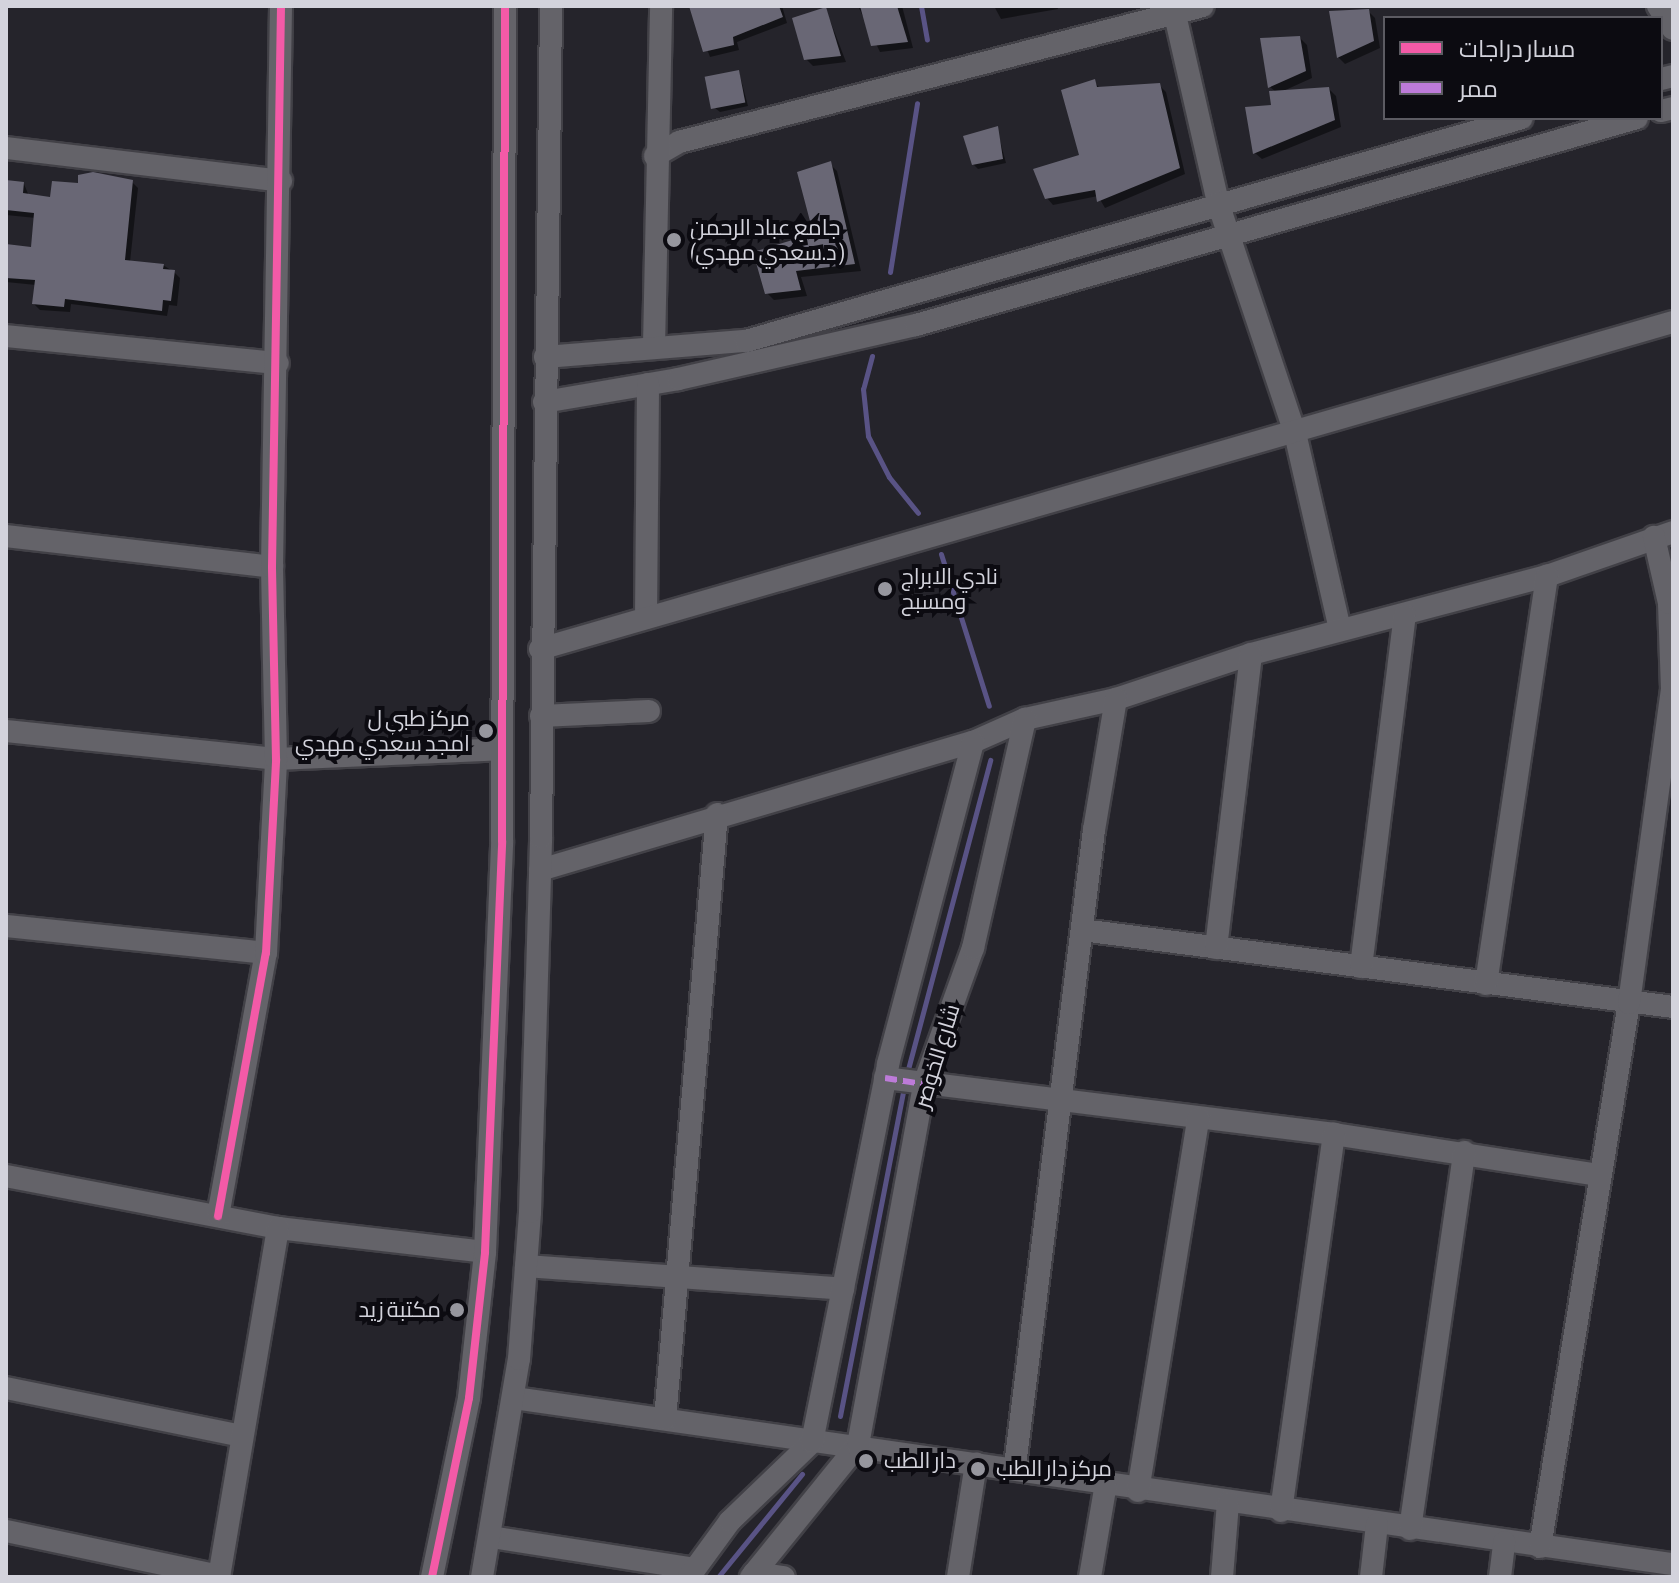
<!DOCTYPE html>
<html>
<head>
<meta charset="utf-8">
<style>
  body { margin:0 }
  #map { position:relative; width:1679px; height:1583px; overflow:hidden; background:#25242b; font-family:"Asap Condensed",Cairo,sans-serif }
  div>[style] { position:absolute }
  .shadow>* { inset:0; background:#0007 }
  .stream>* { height:5px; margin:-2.5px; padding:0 2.5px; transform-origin:2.5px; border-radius:2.5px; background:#595385 }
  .building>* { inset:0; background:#696775; transform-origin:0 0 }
  .roads { filter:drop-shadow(2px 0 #424147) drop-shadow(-2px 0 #424147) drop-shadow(0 2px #424147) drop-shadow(0 -2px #424147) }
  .minor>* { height:22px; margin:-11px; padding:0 11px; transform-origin:11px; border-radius:11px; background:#646369 }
  .quiet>* { height:6px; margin-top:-3px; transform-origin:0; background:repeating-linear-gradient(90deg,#bd7bd9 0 12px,transparent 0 18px) }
  .cycleway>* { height:8px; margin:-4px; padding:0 4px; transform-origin:4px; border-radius:4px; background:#f35aa7 }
  .dots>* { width:22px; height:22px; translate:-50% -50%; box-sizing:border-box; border:4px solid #0c0b11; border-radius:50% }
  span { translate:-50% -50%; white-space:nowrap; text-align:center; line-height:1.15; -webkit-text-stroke:8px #0c0b11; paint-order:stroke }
  .poi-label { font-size:22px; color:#d3d3dc }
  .left { translate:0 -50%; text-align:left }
  .right { translate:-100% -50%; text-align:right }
  .street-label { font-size:22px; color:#d3d3dc }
  .frame { position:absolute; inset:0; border:8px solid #d3d3dc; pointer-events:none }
  .legend { position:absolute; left:1383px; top:16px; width:280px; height:104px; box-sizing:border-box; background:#0c0b11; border:2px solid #5c5b62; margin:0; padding:10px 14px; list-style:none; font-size:24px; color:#d3d3dc }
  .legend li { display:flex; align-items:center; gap:16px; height:40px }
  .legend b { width:40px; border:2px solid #5c5b62 }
</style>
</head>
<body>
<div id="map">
  <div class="shadow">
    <div style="clip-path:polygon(691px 6px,782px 6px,787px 23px,737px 42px,739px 50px,710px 57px)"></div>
    <div style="clip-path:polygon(858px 6px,902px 6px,913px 48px,880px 52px)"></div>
    <div style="clip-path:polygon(994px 6px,1057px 6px,1058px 9px,1001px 19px)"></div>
    <div style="clip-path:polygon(826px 10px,846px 62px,813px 66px,806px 59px)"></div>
    <div style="clip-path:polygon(1368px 11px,1375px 18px,1380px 48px,1345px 64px,1338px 57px)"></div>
    <div style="clip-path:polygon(1300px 38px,1307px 45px,1312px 78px,1281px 92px,1329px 89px,1336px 96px,1341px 127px,1262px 159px,1255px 153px,1274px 107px,1276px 92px,1270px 87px)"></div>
    <div style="clip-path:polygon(739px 72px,748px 106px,720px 112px,715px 108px)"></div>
    <div style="clip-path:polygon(1094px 82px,1101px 89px,1159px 85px,1166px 92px,1185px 174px,1105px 208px,1098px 196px,1053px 205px,1047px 198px,1082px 156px)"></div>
    <div style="clip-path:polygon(997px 129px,1006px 163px,978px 169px,973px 164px)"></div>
    <div style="clip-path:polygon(830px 164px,837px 171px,861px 271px,801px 277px,807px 296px,774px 300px,767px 293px,811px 236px)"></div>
    <div style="clip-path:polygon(6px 182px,24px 184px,29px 196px,52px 199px,79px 186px,132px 182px,138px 188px,130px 262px,163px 265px,174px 272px,180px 278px,177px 306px,169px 305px,167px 316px,71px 304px,70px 312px,40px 310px,34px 304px,36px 285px,6px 282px,6px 247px,33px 249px,36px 218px,6px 215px)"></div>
  </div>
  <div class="stream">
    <div style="left:921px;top:6px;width:34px;rotate:80deg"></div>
    <div style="left:890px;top:272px;width:171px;rotate:-80.9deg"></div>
    <div style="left:872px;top:356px;width:34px;rotate:105deg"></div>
    <div style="left:863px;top:389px;width:47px;rotate:83.9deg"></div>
    <div style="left:868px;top:436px;width:46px;rotate:62.9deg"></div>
    <div style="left:889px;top:477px;width:46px;rotate:51.1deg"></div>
    <div style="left:941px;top:554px;width:159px;rotate:72.5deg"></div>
    <div style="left:907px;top:1073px;width:324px;rotate:-75.1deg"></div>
    <div style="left:840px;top:1416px;width:335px;rotate:-79deg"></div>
    <div style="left:718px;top:1577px;width:133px;rotate:-50.8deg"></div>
  </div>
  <div class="building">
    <div style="clip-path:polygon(689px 6px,779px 6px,783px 17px,733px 37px,734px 45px,703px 52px)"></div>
    <div style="clip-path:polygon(860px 6px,897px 6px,908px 42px,871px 46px)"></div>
    <div style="clip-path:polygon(826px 7px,841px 56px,804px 60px,792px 18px)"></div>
    <div style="clip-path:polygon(1369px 9px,1374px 41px,1337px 58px,1329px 11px)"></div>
    <div style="clip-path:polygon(1300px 36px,1306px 71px,1268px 88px,1260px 38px)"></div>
    <div style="left:739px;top:70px;width:33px;height:35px;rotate:79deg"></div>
    <div style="clip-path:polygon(1095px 79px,1097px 87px,1160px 83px,1180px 168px,1097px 202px,1095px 190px,1045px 199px,1033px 169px,1079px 155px,1061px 90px)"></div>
    <div style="clip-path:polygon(1329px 87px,1335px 120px,1253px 154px,1245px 107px,1271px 105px,1269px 91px)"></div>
    <div style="clip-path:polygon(998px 126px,1003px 159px,972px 165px,963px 136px)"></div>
    <div style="clip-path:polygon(831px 161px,855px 264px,796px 271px,801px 290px,765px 294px,753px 252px,809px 235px,806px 226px,811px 225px,797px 172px)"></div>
    <div style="clip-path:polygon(93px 172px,133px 180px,125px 260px,164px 264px,163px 269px,175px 270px,171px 301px,163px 300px,162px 311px,65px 299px,64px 307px,32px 304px,35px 280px,6px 278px,6px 244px,31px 247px,34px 213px,6px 210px,6px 180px,24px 182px,23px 193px,50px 197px,52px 181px,78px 183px,78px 175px)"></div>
  </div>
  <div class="roads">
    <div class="minor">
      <div style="left:1173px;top:6px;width:202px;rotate:77.1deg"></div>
      <div style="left:1218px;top:203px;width:243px;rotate:71.5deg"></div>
      <div style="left:1295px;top:433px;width:201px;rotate:77.1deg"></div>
      <div style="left:1658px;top:6px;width:27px;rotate:57deg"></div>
      <div style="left:1661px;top:79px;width:12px;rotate:-14deg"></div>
      <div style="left:1661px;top:111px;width:12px;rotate:-14deg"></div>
      <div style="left:6px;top:148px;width:277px;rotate:6.8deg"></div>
      <div style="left:655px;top:156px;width:28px;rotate:-30deg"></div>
      <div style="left:679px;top:142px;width:541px;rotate:-14.55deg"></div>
      <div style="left:6px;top:336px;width:273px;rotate:5.7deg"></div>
      <div style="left:654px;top:347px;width:341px;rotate:-88.8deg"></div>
      <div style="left:545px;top:357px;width:202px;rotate:-4.6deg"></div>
      <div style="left:746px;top:341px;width:807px;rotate:-16.03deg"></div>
      <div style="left:544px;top:402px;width:136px;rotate:-9.7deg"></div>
      <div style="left:678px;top:379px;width:244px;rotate:-12.8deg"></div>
      <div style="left:916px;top:325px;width:750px;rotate:-16.02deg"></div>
      <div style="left:6px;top:536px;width:268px;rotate:6.6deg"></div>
      <div style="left:646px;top:618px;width:234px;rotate:-89.5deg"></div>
      <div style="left:540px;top:649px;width:1179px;rotate:-16.1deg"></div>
      <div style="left:541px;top:716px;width:108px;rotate:-2.7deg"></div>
      <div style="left:6px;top:731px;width:271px;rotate:5.9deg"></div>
      <div style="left:276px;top:759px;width:225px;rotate:-2.5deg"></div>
      <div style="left:540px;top:870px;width:452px;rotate:-16.5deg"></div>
      <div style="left:973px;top:742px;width:57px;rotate:-23.9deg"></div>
      <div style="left:1025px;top:719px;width:93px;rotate:-12.4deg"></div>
      <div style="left:1116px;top:699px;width:142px;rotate:-18.4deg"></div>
      <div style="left:1251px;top:654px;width:306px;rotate:-14.8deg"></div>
      <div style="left:1547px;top:576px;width:133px;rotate:-19.2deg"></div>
      <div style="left:6px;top:926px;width:261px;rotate:5.9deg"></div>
      <div style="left:1082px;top:930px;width:596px;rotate:7.42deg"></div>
      <div style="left:1216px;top:948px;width:296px;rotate:-83.2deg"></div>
      <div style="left:1361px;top:967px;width:354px;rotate:-82.9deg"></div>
      <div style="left:1486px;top:984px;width:413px;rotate:-81.5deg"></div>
      <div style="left:885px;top:1078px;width:452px;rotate:7.1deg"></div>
      <div style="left:1334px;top:1134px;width:269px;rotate:8.8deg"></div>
      <div style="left:6px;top:1176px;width:277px;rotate:10.8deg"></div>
      <div style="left:278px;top:1228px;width:208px;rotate:6.6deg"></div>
      <div style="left:218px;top:1216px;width:267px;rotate:-79.7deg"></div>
      <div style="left:266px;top:953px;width:194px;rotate:-87deg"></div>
      <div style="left:276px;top:759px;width:192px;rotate:-91.2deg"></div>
      <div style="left:272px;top:567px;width:561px;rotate:-89.08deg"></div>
      <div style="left:526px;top:1266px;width:318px;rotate:4.1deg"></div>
      <div style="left:6px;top:1388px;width:241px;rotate:11.5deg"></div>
      <div style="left:514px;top:1398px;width:1170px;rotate:8.16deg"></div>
      <div style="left:665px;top:1419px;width:607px;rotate:-85.09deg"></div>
      <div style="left:1015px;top:1466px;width:641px;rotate:-82.92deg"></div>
      <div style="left:1094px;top:830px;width:133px;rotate:-80.5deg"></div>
      <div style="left:1138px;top:1491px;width:377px;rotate:-80.8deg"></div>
      <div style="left:1281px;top:1511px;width:381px;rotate:-82deg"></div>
      <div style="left:1410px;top:1529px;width:381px;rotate:-81.8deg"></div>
      <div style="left:6px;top:1531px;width:218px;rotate:11.9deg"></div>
      <div style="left:491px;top:1537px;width:206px;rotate:8.9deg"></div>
      <div style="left:1540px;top:1547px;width:551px;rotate:-80.71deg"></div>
      <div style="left:1629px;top:1003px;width:317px;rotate:-82.2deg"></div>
      <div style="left:1672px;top:689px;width:86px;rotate:-92deg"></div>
      <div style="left:1669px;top:603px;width:68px;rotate:-102.8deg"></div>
      <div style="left:754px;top:1573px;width:30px;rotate:8deg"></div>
      <div style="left:219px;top:1577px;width:354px;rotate:-80.4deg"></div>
      <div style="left:432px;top:1577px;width:183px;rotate:-78.3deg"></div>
      <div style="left:469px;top:1398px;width:147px;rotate:-83.7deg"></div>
      <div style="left:485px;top:1252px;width:411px;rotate:-87.6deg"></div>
      <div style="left:502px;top:841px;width:835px;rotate:-89.79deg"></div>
      <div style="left:482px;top:1577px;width:221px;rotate:-80.4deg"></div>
      <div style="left:519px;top:1359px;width:147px;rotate:-85.7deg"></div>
      <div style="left:530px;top:1212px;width:375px;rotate:-88.3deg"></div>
      <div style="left:541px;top:837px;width:831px;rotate:-89.31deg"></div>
      <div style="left:689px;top:1577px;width:69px;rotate:-53.8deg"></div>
      <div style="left:730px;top:1521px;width:114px;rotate:-43.9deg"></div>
      <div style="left:812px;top:1442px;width:386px;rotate:-78.6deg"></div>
      <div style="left:888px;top:1064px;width:333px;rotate:-75.2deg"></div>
      <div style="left:751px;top:1577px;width:170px;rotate:-51deg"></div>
      <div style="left:858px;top:1445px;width:367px;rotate:-79.6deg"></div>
      <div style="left:924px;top:1084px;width:145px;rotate:-70.2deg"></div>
      <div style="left:973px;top:948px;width:235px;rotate:-77.2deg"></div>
      <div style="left:958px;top:1577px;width:115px;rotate:-81deg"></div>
      <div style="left:1090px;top:1577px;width:95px;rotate:-80.3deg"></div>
      <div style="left:1222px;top:1577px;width:74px;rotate:-85.4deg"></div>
      <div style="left:1371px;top:1577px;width:53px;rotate:-83.5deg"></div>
      <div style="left:1500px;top:1577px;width:35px;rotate:-83deg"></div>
    </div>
  </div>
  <div class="quiet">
    <div style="left:885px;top:1078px;width:39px;rotate:9deg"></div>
  </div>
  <div class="cycleway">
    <div style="left:218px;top:1216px;width:267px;rotate:-79.7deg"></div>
    <div style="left:266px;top:953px;width:194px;rotate:-87deg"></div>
    <div style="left:276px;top:759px;width:192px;rotate:-91.2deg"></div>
    <div style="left:272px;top:567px;width:561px;rotate:-89.08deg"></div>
    <div style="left:432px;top:1577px;width:183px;rotate:-78.3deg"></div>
    <div style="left:469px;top:1398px;width:147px;rotate:-83.7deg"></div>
    <div style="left:485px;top:1252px;width:411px;rotate:-87.6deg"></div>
    <div style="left:502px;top:841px;width:835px;rotate:-89.79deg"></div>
  </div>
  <div class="dots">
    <div style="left:674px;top:240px;background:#96969e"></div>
    <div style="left:885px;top:589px;background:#96969e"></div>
    <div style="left:486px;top:731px;background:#96969e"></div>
    <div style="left:457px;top:1310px;background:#96969e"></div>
    <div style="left:866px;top:1461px;background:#96969e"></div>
    <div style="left:978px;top:1469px;background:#96969e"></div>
  </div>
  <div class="poi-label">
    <span class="left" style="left:690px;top:240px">جامع عباد الرحمن<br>(د.سعدي مهدي )</span>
    <span class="left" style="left:901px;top:589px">نادي الابراج<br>ومسبح</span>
    <span class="right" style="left:470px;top:731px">مركز طبي ل<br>امجد سعدي مهدي</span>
    <span class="right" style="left:441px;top:1310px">مكتبة زيد</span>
    <span class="left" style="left:884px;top:1461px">دار الطب</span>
    <span class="left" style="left:996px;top:1469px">مركز دار الطب</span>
  </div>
  <div class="street-label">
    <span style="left:937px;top:1056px;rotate:-73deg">شارع الخوصر</span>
  </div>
  <div class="frame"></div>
  <ul class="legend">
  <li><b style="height:10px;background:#f35aa7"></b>مسار دراجات</li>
  <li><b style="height:10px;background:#bd7bd9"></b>ممر</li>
  </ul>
</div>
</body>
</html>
